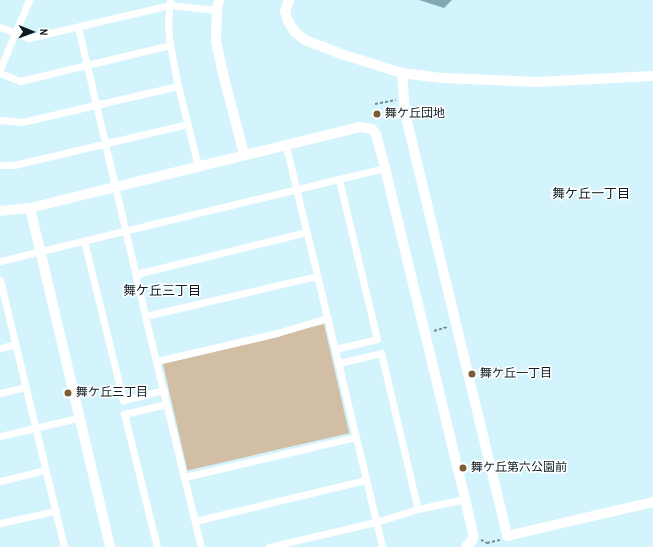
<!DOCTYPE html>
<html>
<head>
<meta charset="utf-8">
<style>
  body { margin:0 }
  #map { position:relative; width:653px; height:547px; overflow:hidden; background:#d3f4fd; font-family:"Archivo Narrow","Noto Sans JP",sans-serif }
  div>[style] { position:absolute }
  .green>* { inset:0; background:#d2bea4; transform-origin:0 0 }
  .water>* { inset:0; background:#82a8b2 }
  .path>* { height:1.5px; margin-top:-0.75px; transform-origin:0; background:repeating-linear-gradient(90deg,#748c93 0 3px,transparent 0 5px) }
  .street>* { height:7px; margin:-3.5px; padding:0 3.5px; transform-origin:3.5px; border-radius:3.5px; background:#fff }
  .secondary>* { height:10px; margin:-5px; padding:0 5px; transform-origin:5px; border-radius:5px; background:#fff }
  .dots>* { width:11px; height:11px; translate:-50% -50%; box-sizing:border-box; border:2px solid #fff; border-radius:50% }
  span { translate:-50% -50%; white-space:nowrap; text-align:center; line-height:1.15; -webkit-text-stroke:3px #fff; paint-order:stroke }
  .poi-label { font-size:12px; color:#0c1c20 }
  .left { translate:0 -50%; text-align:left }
  .neighbourhood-label { font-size:13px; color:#0c1c20 }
  .north { position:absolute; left:12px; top:12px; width:40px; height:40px; -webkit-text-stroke:3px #fff; paint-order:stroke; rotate:91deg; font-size:11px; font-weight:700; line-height:16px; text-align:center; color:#0c1c20 }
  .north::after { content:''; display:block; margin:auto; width:14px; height:18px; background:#0c1c20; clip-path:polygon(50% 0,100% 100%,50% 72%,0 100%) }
</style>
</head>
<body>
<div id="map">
  <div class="green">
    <div style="left:324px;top:324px;width:112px;height:166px;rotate:77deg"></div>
  </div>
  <div class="water">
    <div style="clip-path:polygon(419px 0,452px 0,444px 8px)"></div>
  </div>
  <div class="path">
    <div style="left:375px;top:104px;width:21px;rotate:-11deg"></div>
    <div style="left:434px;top:331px;width:14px;rotate:-17deg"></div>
    <div style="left:481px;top:540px;width:7px;rotate:27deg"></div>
    <div style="left:487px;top:543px;width:13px;rotate:-13deg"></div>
  </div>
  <div class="street">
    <div style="left:170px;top:0;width:24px;rotate:95deg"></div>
    <div style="left:168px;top:24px;width:21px;rotate:85deg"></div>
    <div style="left:170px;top:45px;width:42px;rotate:79deg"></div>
    <div style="left:178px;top:86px;width:82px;rotate:76deg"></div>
    <div style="left:0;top:27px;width:31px;rotate:21deg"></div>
    <div style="left:29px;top:38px;width:145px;rotate:-13.2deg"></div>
    <div style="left:170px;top:5px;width:47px;rotate:6.1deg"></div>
    <div style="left:78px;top:27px;width:297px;rotate:76.9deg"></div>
    <div style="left:145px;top:316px;width:238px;rotate:76.4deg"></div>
    <div style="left:0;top:69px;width:75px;rotate:-67.2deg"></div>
    <div style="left:0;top:73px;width:22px;rotate:22deg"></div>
    <div style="left:20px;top:81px;width:154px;rotate:-13.5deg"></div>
    <div style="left:0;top:120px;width:22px;rotate:5deg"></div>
    <div style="left:22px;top:122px;width:160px;rotate:-13deg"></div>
    <div style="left:286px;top:146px;width:412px;rotate:76.5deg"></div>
    <div style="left:0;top:165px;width:14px"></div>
    <div style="left:14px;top:165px;width:178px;rotate:-13.3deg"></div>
    <div style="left:84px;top:241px;width:164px;rotate:76.2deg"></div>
    <div style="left:123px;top:400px;width:42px;rotate:-13.7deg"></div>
    <div style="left:0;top:261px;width:396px;rotate:-13.6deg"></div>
    <div style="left:136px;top:274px;width:176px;rotate:-13.8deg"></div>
    <div style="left:0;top:280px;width:275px;rotate:76.5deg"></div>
    <div style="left:145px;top:316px;width:177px;rotate:-13.1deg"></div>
    <div style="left:0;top:348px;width:16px;rotate:-14deg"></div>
    <div style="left:335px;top:349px;width:43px;rotate:-13.4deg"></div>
    <div style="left:377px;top:339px;width:163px;rotate:-103.4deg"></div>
    <div style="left:157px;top:361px;width:123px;rotate:-13.1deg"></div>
    <div style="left:277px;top:333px;width:52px;rotate:-16.7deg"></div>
    <div style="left:339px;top:363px;width:43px;rotate:-13.4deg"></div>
    <div style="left:381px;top:353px;width:160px;rotate:76.7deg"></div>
    <div style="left:0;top:393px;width:26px;rotate:-13deg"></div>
    <div style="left:0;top:436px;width:80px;rotate:-13deg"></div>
    <div style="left:185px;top:477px;width:176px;rotate:-13.2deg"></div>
    <div style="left:0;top:481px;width:46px;rotate:-13.7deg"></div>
    <div style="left:195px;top:521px;width:176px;rotate:-13.5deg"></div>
    <div style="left:0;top:523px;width:56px;rotate:-12.3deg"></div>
    <div style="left:157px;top:547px;width:137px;rotate:-103.9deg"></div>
    <div style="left:124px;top:414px;width:43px;rotate:-13.4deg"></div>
    <div style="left:269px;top:547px;width:110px;rotate:-13.2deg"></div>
    <div style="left:376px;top:522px;width:44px;rotate:-17.2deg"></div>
    <div style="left:418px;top:509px;width:48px;rotate:-12deg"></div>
  </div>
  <div class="secondary">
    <div style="left:219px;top:0;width:10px;rotate:101deg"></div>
    <div style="left:217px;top:10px;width:31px;rotate:92deg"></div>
    <div style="left:216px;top:41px;width:30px;rotate:78deg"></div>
    <div style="left:222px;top:70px;width:87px;rotate:75.3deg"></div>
    <div style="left:289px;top:0;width:12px;rotate:110deg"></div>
    <div style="left:285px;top:11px;width:10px;rotate:73deg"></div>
    <div style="left:288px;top:21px;width:13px;rotate:58deg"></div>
    <div style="left:295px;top:32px;width:13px;rotate:39deg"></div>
    <div style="left:305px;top:40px;width:39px;rotate:21deg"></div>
    <div style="left:341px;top:54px;width:64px;rotate:17.3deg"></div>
    <div style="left:402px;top:73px;width:40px;rotate:7.1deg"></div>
    <div style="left:442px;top:78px;width:95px;rotate:2.4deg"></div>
    <div style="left:537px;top:82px;width:116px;rotate:-3deg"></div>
    <div style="left:402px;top:73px;width:40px;rotate:85.7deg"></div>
    <div style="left:405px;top:113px;width:435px;rotate:76.4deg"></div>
    <div style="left:507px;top:536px;width:150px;rotate:-13.1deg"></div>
    <div style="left:30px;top:208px;width:348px;rotate:76.7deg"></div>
    <div style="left:0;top:211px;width:30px;rotate:-6deg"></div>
    <div style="left:30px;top:208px;width:340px;rotate:-13.8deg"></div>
    <div style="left:360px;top:127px;width:12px;rotate:9deg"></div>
    <div style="left:372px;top:129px;width:6px;rotate:51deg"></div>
    <div style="left:376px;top:134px;width:35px;rotate:75deg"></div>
    <div style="left:385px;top:168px;width:341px;rotate:76.4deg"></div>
    <div style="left:465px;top:499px;width:37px;rotate:77deg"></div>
    <div style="left:473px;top:535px;width:6px;rotate:99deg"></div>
    <div style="left:472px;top:541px;width:8px;rotate:135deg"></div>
  </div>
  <div class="dots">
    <div style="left:377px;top:114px;background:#7c5d32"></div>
    <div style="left:472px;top:374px;background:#7c5d32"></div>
    <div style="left:68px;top:393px;background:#7c5d32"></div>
    <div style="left:463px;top:468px;background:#7c5d32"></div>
  </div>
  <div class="poi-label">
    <span class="left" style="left:385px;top:114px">舞ケ丘団地</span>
    <span class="left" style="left:480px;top:374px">舞ケ丘一丁目</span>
    <span class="left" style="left:76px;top:393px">舞ケ丘三丁目</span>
    <span class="left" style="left:471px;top:468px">舞ケ丘第六公園前</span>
  </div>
  <div class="neighbourhood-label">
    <span style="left:591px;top:194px">舞ケ丘一丁目</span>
    <span style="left:162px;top:291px">舞ケ丘三丁目</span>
  </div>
  <div class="north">N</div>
</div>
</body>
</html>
